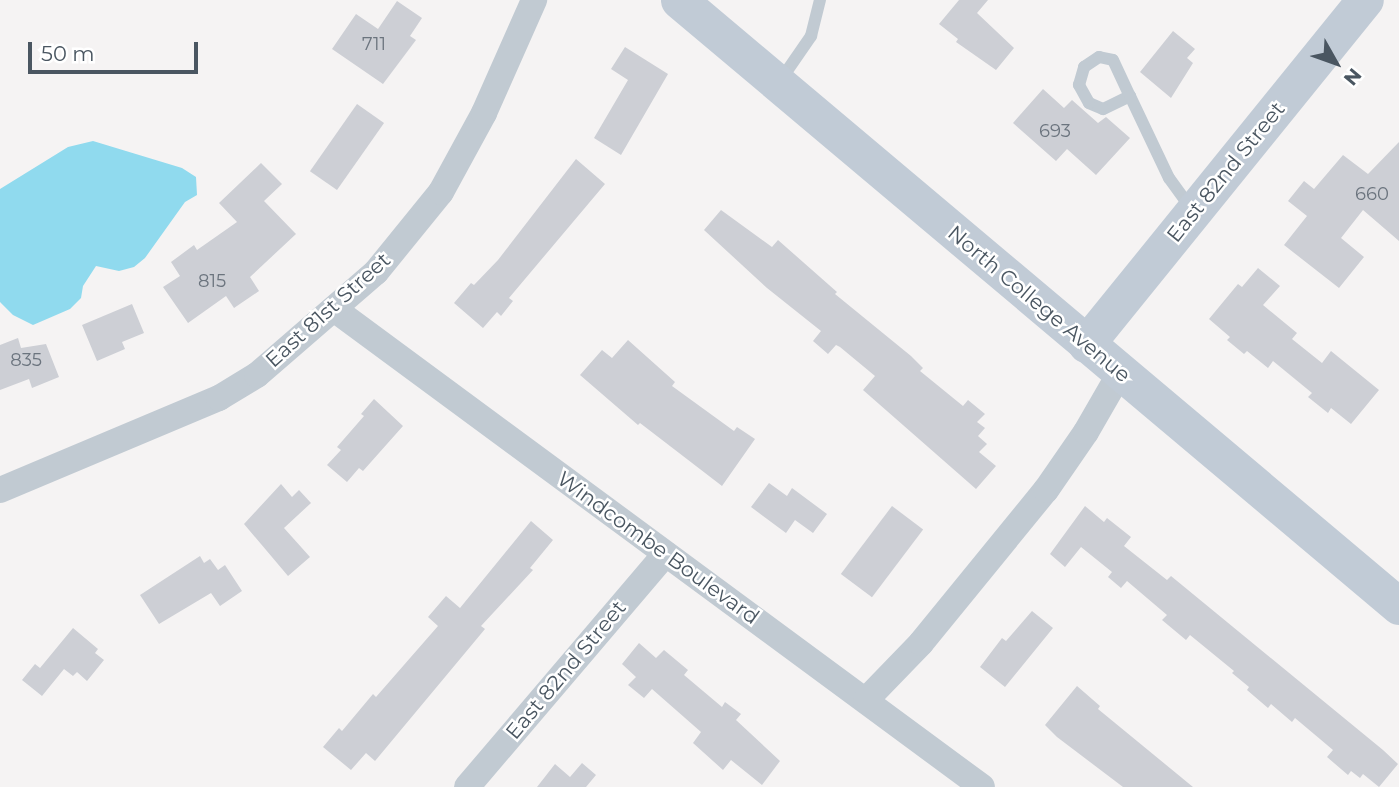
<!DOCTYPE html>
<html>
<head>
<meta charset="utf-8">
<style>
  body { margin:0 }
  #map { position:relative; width:1399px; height:787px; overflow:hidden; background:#f5f3f3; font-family:Montserrat,sans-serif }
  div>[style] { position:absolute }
  .water>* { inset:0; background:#90daee }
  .building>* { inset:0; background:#cdcfd5; transform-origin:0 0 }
  .lane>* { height:12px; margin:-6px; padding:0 6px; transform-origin:6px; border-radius:6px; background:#c1cad2 }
  .street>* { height:26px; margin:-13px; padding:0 13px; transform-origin:13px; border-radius:13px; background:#c1cad2 }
  .secondary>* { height:37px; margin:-18.5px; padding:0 18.5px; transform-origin:18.5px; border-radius:18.5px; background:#c1cbd6 }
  span { translate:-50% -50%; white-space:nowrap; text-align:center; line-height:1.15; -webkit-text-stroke:5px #fff; paint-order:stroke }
  .number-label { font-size:18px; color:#6b747e }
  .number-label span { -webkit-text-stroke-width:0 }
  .street-label { font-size:21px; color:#4a5661 }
  .north { position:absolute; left:1301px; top:28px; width:70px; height:70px; -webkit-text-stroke:5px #fff; paint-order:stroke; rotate:130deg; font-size:19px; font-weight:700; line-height:28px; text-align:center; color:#4a5661 }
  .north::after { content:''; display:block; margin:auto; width:24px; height:32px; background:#4a5661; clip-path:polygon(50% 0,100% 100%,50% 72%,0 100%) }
  .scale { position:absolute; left:28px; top:42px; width:170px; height:32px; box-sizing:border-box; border:4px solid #4a5661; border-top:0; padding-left:9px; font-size:21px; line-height:24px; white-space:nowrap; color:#4a5661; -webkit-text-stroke:5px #fff; paint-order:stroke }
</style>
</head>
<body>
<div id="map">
  <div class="water">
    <div style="clip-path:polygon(93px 141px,182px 168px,196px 177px,197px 195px,185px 202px,145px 258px,134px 267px,119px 271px,96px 266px,83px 286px,81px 298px,70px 309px,33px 325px,13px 315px,0 302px,0 189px,68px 147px)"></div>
  </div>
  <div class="building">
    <div style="clip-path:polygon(959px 0,988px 0,977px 13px,1014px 48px,996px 70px,956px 42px,958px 39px,939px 24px)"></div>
    <div style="clip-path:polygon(397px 1px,422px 18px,410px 36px,416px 40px,383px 84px,332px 49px,356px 14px,378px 29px)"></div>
    <div style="clip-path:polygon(1173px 31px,1195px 49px,1187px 58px,1193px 63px,1171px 98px,1140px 72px)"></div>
    <div style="clip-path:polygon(625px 47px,668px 74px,621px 155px,594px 138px,628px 80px,611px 69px)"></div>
    <div style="clip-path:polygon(1043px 89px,1064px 108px,1072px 100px,1098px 123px,1106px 117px,1130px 138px,1096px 175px,1067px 149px,1056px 161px,1013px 123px)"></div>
    <div style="left:357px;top:104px;width:33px;height:82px;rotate:35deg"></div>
    <div style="clip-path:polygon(1399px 142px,1399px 241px,1363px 210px,1341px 238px,1364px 257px,1339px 288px,1284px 245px,1307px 216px,1288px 201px,1304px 181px,1314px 189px,1343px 155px,1368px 174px)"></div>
    <div style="clip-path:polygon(576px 159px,605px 184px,509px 298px,513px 301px,501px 316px,497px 312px,483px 328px,454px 303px,471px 283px,474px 285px,498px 260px)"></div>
    <div style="clip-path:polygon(261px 163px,282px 184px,264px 201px,296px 234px,250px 277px,259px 291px,234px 308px,226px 296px,188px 323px,163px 287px,180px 276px,171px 262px,194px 245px,197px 250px,237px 222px,219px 203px)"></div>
    <div style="clip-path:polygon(721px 210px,772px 247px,778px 240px,837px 292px,835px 294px,911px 356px,923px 368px,920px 371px,963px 406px,968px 400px,985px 414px,977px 422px,985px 428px,978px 436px,987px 444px,979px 452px,996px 466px,976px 489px,863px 390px,875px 376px,840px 347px,836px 345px,828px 354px,813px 341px,821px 331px,767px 288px,704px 230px)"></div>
    <div style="clip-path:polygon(1258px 268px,1280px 286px,1263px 305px,1297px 333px,1292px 339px,1322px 363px,1331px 351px,1379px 390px,1351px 424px,1331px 408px,1328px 413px,1308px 397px,1312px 393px,1273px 361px,1268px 368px,1247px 351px,1244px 354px,1227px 340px,1230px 337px,1209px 319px,1238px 284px,1242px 287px)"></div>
    <div style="clip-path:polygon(132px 304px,144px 333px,122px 342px,125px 349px,97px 361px,82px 325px)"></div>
    <div style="clip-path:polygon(18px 338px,21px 348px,46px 344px,59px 377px,32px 388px,29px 379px,0 390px,0 345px)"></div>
    <div style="clip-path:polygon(628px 340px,675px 382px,672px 386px,734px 431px,737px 427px,755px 439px,722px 486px,640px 423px,638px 425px,580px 375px,602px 350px,612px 358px)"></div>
    <div style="clip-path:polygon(374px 399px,403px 426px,363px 471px,359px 468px,347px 482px,327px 465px,341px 450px,337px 447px,364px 416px,361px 414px)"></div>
    <div style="clip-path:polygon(769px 483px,787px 496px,792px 488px,827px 514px,813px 533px,795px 520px,786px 533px,751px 507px)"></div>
    <div style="clip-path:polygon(281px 484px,292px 497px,299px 490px,311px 503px,284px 528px,310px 557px,288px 576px,244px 524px)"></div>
    <div style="left:892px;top:506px;width:39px;height:85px;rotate:37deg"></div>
    <div style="clip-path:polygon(1085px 506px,1104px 522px,1107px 518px,1131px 537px,1124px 546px,1167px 580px,1171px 576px,1383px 750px,1398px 764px,1379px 787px,1363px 774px,1360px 778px,1351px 771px,1348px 775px,1327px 757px,1333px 750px,1295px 718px,1292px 722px,1271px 704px,1268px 708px,1247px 690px,1249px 687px,1232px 673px,1234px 671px,1190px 635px,1186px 640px,1162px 620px,1167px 615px,1127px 581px,1121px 588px,1108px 577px,1112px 572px,1081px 547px,1065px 567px,1050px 554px)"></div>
    <div style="clip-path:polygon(531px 521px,553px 540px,530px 568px,533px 570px,481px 626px,485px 629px,375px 761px,366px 753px,351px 770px,323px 747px,339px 728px,342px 731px,373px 694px,376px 697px,438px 626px,428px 617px,446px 596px,460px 608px)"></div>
    <div style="clip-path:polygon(200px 556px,204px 563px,210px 559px,218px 570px,225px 565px,242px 591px,220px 606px,211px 593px,159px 624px,140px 595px)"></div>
    <div style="clip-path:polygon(1032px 611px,1053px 628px,1005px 687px,980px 667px,1002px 638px,1006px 641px)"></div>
    <div style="clip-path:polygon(73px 628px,98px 649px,95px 653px,104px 660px,87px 681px,77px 672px,73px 676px,64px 669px,42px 696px,22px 680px,35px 664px,40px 668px)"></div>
    <div style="clip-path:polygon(639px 643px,656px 658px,664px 650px,688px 670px,684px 675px,722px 707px,725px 702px,741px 714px,736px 720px,780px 761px,762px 785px,731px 760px,723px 770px,693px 743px,701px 732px,652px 689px,644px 698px,628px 685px,636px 677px,622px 664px)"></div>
    <div style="clip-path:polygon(1077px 686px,1100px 706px,1098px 709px,1193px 787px,1123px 787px,1057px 737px,1045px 725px)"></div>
    <div style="clip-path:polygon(582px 763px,596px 775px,586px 787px,537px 787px,555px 764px,570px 777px)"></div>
  </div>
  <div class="lane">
    <div style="left:780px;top:81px;width:55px;rotate:-55.4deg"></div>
    <div style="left:811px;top:36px;width:37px;rotate:-76deg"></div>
    <div style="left:1130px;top:96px;width:30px;rotate:154deg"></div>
    <div style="left:1103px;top:109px;width:15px;rotate:-157deg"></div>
    <div style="left:1089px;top:103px;width:21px;rotate:-119deg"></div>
    <div style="left:1079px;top:85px;width:19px;rotate:-74deg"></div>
    <div style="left:1084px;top:67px;width:18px;rotate:-34deg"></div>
    <div style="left:1099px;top:57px;width:14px;rotate:12deg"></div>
    <div style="left:1113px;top:60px;width:40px;rotate:65deg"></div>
    <div style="left:1130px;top:96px;width:91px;rotate:64.6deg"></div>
    <div style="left:1169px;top:178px;width:37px;rotate:54deg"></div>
  </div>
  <div class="street">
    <div style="left:334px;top:309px;width:805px;rotate:36.41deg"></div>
    <div style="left:0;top:490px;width:238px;rotate:-22.8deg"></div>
    <div style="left:219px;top:398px;width:44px;rotate:-31.2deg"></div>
    <div style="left:257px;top:375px;width:157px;rotate:-40.9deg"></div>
    <div style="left:376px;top:272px;width:103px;rotate:-50.9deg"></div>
    <div style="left:441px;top:192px;width:90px;rotate:-61.4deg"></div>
    <div style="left:484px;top:113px;width:124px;rotate:-66.1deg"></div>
    <div style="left:866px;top:700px;width:79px;rotate:-46deg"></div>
    <div style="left:921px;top:643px;width:198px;rotate:-50.8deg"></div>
    <div style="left:1046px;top:490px;width:70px;rotate:-55.4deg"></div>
    <div style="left:1086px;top:432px;width:68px;rotate:-60deg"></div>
    <div style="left:467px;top:787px;width:306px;rotate:-49.6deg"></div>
  </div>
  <div class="secondary">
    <div style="left:679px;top:0;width:941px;rotate:40.09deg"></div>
    <div style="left:1086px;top:344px;width:443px;rotate:-51deg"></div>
  </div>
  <div class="number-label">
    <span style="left:374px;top:44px">711</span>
    <span style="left:1055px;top:131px">693</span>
    <span style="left:1372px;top:194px">660</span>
    <span style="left:212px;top:281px">815</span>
    <span style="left:26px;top:360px">835</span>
  </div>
  <div class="street-label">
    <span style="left:1226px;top:172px;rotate:-51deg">East 82nd Street</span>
    <span style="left:1039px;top:304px;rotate:40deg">North College Avenue</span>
    <span style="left:328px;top:310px;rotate:-42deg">East 81st Street</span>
    <span style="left:658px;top:548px;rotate:36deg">Windcombe Boulevard</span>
    <span style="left:566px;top:670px;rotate:-50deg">East 82nd Street</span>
  </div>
  <div class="north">N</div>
  <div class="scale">50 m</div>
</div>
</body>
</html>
